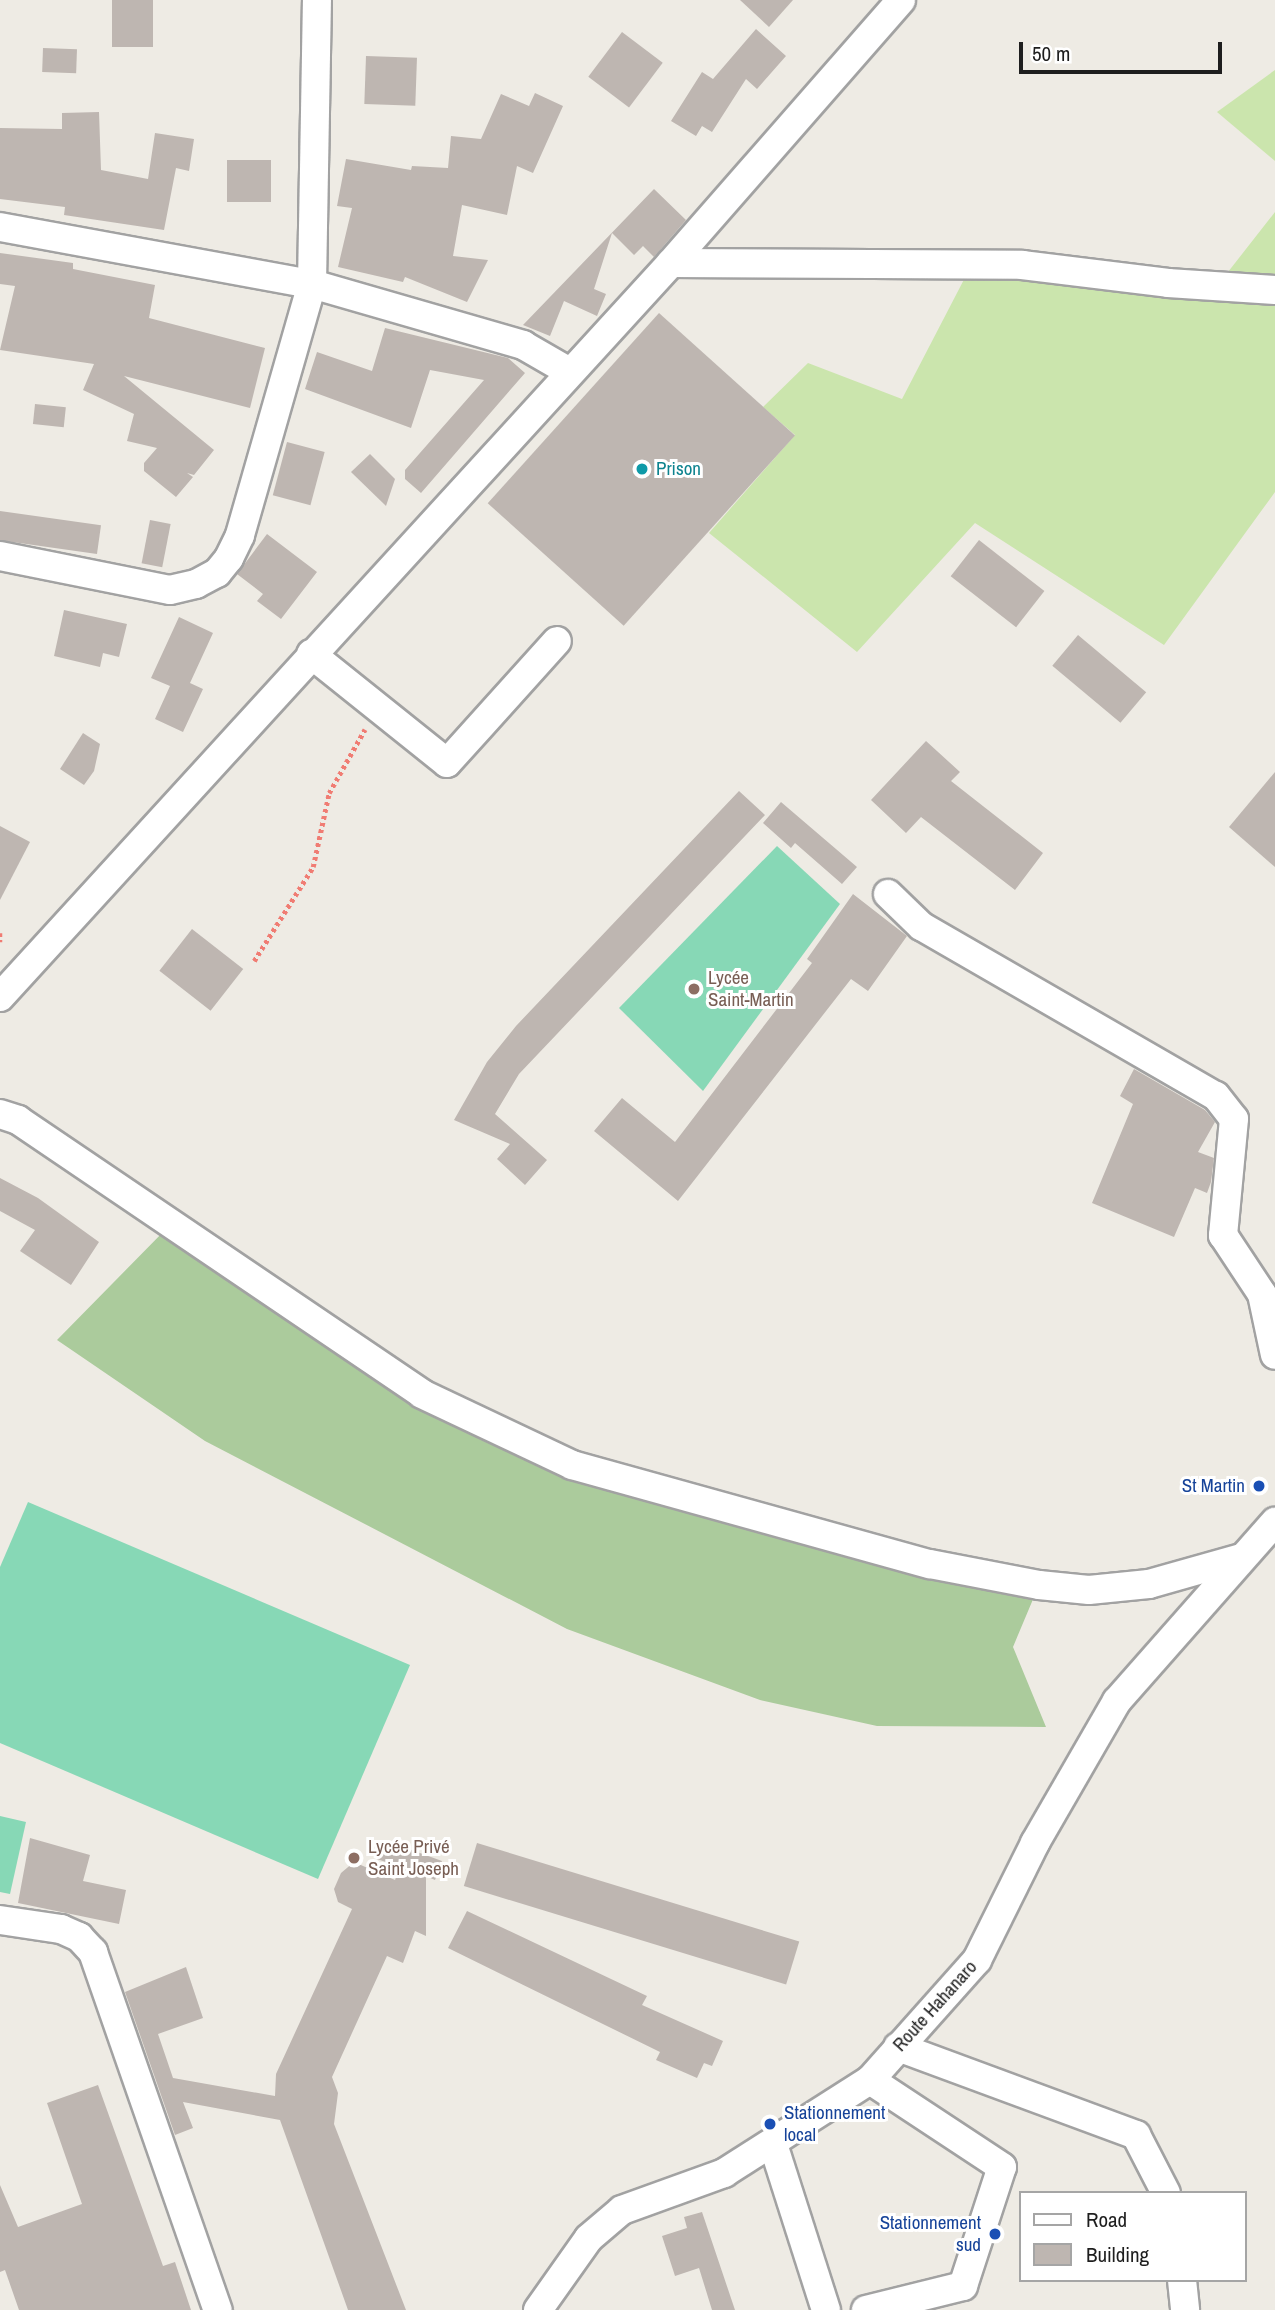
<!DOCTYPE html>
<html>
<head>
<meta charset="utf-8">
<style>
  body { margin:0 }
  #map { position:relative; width:1275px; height:2310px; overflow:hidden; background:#eeebe4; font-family:"Archivo Narrow",sans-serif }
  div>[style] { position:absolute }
  .grass>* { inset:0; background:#cbe5ad }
  .forest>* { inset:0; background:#abcb9c }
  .pitch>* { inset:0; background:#87d8b6 }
  .building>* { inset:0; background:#beb6b1; transform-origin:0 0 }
  .path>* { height:4.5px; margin-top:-2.25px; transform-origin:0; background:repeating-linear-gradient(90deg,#f07c73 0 3.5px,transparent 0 7px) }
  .roads { filter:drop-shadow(2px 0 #a2a2a2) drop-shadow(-2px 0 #a2a2a2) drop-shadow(0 2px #a2a2a2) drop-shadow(0 -2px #a2a2a2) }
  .minor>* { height:28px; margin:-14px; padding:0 14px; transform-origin:14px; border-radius:14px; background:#fff }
  .dots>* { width:19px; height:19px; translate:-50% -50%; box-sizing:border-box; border:4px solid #fff; border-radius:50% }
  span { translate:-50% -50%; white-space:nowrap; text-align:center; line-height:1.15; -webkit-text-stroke:6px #fff; paint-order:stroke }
  .culture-label { font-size:19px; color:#0d838f }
  .left { translate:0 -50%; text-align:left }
  .education-label { font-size:19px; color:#785e54 }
  .transit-label { font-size:19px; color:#164399 }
  .right { translate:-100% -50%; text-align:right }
  .street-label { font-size:19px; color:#1e1e1e }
  .legend { position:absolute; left:1019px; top:2191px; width:228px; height:91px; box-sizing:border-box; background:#fff; border:2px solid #a5a5a5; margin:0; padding:9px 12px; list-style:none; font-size:21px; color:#1e1e1e }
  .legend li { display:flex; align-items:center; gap:14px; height:35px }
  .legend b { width:35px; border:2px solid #a5a5a5 }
  .scale { position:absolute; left:1019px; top:42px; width:203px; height:32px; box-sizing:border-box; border:4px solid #1e1e1e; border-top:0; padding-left:9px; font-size:21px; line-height:24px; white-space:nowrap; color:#1e1e1e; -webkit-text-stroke:5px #fff; paint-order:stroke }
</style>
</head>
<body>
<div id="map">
  <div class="grass">
    <div style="clip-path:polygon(1275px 70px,1275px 161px,1217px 112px)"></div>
    <div style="clip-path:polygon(1275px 212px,1275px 492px,1164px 645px,975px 523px,857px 652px,709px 533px,795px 435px,763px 407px,808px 363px,902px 399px,971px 266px,1217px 286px)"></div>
  </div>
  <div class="forest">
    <div style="clip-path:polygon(169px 1226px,337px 1340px,572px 1465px,1039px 1585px,1013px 1647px,1046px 1727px,877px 1726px,760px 1700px,567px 1629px,205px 1441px,57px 1340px)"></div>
  </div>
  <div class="pitch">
    <div style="clip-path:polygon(777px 846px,840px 904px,703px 1091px,619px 1008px)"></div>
    <div style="clip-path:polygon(28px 1502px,410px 1665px,318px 1879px,0 1743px,0 1567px)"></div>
    <div style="clip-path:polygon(0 1816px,26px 1822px,10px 1894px,0 1892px)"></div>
  </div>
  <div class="building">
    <div style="left:112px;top:0;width:41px;height:47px"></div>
    <div style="clip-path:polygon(740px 0,793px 0,769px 27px)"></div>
    <div style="clip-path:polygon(756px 29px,786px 56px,757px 89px,746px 79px,712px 132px,702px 126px,696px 136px,671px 121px,702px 72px,713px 79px)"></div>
    <div style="left:622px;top:32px;width:51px;height:56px;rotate:37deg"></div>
    <div style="left:43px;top:48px;width:34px;height:24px;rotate:2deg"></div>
    <div style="left:366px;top:56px;width:51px;height:48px;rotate:2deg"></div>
    <div style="clip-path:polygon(535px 93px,563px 106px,533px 173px,517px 166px,507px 215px,462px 205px,453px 256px,488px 260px,467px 302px,405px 277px,403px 282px,338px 267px,352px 208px,337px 206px,346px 159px,411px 170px,412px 166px,448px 168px,451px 136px,481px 139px,501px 94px,529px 106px)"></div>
    <div style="clip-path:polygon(99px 112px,101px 170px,148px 179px,155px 133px,194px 139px,189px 171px,176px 168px,164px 230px,64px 215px,65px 207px,0 199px,0 128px,62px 129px,62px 113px)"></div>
    <div style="left:227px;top:160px;width:44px;height:42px"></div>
    <div style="clip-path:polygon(654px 189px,686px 220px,654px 257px,643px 246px,634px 255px,612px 233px,594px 289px,606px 294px,597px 316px,564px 301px,550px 336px,523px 325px)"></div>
    <div style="clip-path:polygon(0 253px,73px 263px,73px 269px,155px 285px,149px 318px,265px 348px,250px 408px,124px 376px,214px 450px,194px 475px,187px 473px,193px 477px,176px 497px,144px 471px,144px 463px,157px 448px,127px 441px,134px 414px,83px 390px,94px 364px,0 350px,15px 286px,0 284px)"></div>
    <div style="left:659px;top:313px;width:183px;height:256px;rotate:42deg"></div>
    <div style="clip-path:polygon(385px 328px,508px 358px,525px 373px,421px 493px,405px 479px,405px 470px,484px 380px,430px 370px,411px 428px,305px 389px,317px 352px,372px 371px)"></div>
    <div style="left:35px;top:404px;width:31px;height:20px;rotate:6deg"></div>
    <div style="left:287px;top:442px;width:39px;height:55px;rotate:15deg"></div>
    <div style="clip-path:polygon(370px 454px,395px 479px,386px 506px,351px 472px)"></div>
    <div style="left:0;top:511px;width:102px;height:29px;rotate:8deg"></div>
    <div style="left:150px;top:520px;width:21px;height:44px;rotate:11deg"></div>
    <div style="clip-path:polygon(267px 534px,317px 572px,281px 619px,257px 601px,263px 594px,237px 574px)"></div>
    <div style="left:979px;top:540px;width:83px;height:46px;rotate:38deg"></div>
    <div style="clip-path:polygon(64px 610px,127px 624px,119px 657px,103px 653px,100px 667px,54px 656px)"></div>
    <div style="clip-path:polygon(179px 617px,213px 633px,190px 683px,203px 689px,183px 732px,155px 719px,170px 686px,151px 678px)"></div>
    <div style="left:1078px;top:635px;width:89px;height:40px;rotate:40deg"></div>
    <div style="clip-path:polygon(83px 733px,100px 744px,94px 771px,84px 785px,60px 769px)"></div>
    <div style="clip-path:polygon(926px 741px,960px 772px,951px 781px,1043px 853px,1015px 890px,921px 817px,906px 833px,871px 800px)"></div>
    <div style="clip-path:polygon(1275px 772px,1275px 867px,1229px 827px)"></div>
    <div style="clip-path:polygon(739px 791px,765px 815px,519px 1074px,495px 1114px,547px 1160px,525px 1185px,497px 1159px,510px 1144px,454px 1120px,487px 1062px,516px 1026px)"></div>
    <div style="clip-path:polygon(781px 802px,857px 867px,842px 884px,795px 843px,791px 848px,763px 823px)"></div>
    <div style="clip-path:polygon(0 826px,30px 842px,0 900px)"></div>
    <div style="clip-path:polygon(853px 894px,907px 936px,868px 991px,851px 979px,678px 1201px,594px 1131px,622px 1098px,675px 1142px,812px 963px,807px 959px)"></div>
    <div style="left:192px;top:929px;width:65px;height:53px;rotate:38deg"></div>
    <div style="clip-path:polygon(1134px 1069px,1205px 1110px,1215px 1122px,1198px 1152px,1214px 1158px,1211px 1182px,1207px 1193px,1195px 1188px,1174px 1237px,1092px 1203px,1133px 1104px,1120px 1096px)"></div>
    <div style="clip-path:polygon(0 1178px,38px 1198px,99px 1242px,71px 1285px,20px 1251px,35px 1230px,0 1211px)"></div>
    <div style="clip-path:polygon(30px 1838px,90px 1855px,83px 1881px,126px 1890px,119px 1924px,18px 1903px)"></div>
    <div style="clip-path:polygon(384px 1840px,442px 1861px,435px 1880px,426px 1876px,426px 1936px,415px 1931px,403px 1963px,387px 1956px,332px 2077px,338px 2093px,334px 2124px,406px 2310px,348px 2310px,280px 2120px,183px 2102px,193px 2128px,175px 2135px,125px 1992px,186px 1967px,203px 2018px,158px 2034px,173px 2078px,275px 2096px,276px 2074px,352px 1909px,338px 1902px,334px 1889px,341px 1873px,354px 1862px,395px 1880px,400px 1867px,377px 1859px)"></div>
    <div style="left:477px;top:1843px;width:337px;height:45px;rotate:17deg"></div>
    <div style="clip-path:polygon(467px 1911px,647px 1996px,642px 2005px,723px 2041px,712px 2066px,704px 2063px,697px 2078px,656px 2060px,660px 2052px,448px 1948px)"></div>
    <div style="clip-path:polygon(98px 2085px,163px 2266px,175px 2262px,191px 2310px,19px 2310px,5px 2270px,0 2272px,0 2185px,18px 2227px,82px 2204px,47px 2103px)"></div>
    <div style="clip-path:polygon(702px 2212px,735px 2310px,712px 2310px,699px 2268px,675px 2276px,662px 2236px,687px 2228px,684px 2217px)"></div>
  </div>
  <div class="path">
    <div style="left:0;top:933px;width:9px;rotate:90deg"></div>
    <div style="left:254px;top:961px;width:111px;rotate:-57.9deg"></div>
    <div style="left:313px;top:867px;width:76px;rotate:-77.8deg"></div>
    <div style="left:329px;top:793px;width:73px;rotate:-60.6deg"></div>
  </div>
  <div class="roads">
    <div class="minor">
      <div style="left:0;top:227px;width:317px;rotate:10.4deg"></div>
      <div style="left:312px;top:284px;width:220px;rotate:16.1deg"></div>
      <div style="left:523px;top:345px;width:52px;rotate:30deg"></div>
      <div style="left:671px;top:263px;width:351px;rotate:0.3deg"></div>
      <div style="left:1022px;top:265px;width:147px;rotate:7deg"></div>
      <div style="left:1168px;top:283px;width:107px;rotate:3.7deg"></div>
      <div style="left:0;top:556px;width:173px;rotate:11.3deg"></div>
      <div style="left:170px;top:590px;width:27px;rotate:-13deg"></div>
      <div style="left:196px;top:584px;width:24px;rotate:-28deg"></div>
      <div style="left:217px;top:573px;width:19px;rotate:-51deg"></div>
      <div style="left:229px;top:558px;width:25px;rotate:-64deg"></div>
      <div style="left:240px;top:535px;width:261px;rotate:-74deg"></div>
      <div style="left:312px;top:284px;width:284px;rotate:-89deg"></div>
      <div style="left:311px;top:654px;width:174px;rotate:38.7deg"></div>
      <div style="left:447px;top:763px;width:164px;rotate:-48deg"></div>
      <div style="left:888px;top:894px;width:46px;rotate:44.1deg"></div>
      <div style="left:921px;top:926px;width:340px;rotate:30deg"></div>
      <div style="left:1216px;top:1096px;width:29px;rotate:52deg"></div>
      <div style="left:1234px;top:1119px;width:117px;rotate:95.4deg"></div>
      <div style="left:1223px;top:1235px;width:71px;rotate:56.5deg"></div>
      <div style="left:1262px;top:1294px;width:62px;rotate:78deg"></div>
      <div style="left:0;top:997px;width:994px;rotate:-47.57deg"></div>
      <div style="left:671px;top:263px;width:349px;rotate:-48.8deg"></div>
      <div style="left:0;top:1114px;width:19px;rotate:18deg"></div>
      <div style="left:18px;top:1120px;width:488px;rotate:34.1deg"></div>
      <div style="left:422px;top:1394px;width:166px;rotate:25.3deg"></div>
      <div style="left:572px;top:1465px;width:371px;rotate:15.5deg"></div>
      <div style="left:930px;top:1564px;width:111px;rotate:10.9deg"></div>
      <div style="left:1039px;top:1585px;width:50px;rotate:5.7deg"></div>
      <div style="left:1089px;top:1590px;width:60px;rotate:-5.7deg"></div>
      <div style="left:1149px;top:1584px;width:96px;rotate:-15.8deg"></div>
      <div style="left:0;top:1920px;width:62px;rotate:8.4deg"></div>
      <div style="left:61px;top:1929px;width:20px;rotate:24deg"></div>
      <div style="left:79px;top:1937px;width:21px;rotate:47deg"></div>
      <div style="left:93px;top:1952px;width:379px;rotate:70.8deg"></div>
      <div style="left:898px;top:2047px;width:254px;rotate:20.3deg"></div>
      <div style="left:1136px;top:2135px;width:65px;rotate:62.7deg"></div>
      <div style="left:773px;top:2144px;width:174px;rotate:72.3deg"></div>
      <div style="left:1182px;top:2280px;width:30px;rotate:84deg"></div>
      <div style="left:538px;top:2310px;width:88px;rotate:-54.7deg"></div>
      <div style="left:589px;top:2238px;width:43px;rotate:-40.3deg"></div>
      <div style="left:622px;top:2210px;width:109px;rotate:-19.9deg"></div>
      <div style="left:724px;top:2173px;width:173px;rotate:-32.5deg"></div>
      <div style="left:870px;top:2080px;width:161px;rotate:-48.3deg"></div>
      <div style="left:977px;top:1960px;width:131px;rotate:-63.6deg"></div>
      <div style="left:1035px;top:1843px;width:164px;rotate:-60deg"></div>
      <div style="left:1117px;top:1701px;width:239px;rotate:-48.6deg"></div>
      <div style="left:866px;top:2310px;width:100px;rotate:-13.9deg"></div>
      <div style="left:963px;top:2286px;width:125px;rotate:-71.9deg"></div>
      <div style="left:1002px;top:2167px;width:158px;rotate:-146.6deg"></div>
    </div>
  </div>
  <div class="dots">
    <div style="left:642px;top:469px;background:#0f9aa8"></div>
    <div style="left:694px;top:989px;background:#8d6e63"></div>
    <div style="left:1259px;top:1486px;background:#1a4fb4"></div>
    <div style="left:354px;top:1858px;background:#8d6e63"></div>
    <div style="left:770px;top:2124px;background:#1a4fb4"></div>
    <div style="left:995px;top:2234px;background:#1a4fb4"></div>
  </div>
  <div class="culture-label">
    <span class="left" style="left:656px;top:469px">Prison</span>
  </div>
  <div class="education-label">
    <span class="left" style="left:708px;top:989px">Lycée<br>Saint-Martin</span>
    <span class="left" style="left:368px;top:1858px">Lycée Privé<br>Saint Joseph</span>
  </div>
  <div class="transit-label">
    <span class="right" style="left:1245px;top:1486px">St Martin</span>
    <span class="left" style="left:784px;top:2124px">Stationnement<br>local</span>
    <span class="right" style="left:981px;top:2234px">Stationnement<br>sud</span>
  </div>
  <div class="street-label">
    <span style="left:935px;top:2006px;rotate:-48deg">Route Hahanaro</span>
  </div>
  <ul class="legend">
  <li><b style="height:9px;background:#fff"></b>Road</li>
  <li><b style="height:19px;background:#beb6b1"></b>Building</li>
  </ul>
  <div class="scale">50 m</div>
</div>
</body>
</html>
